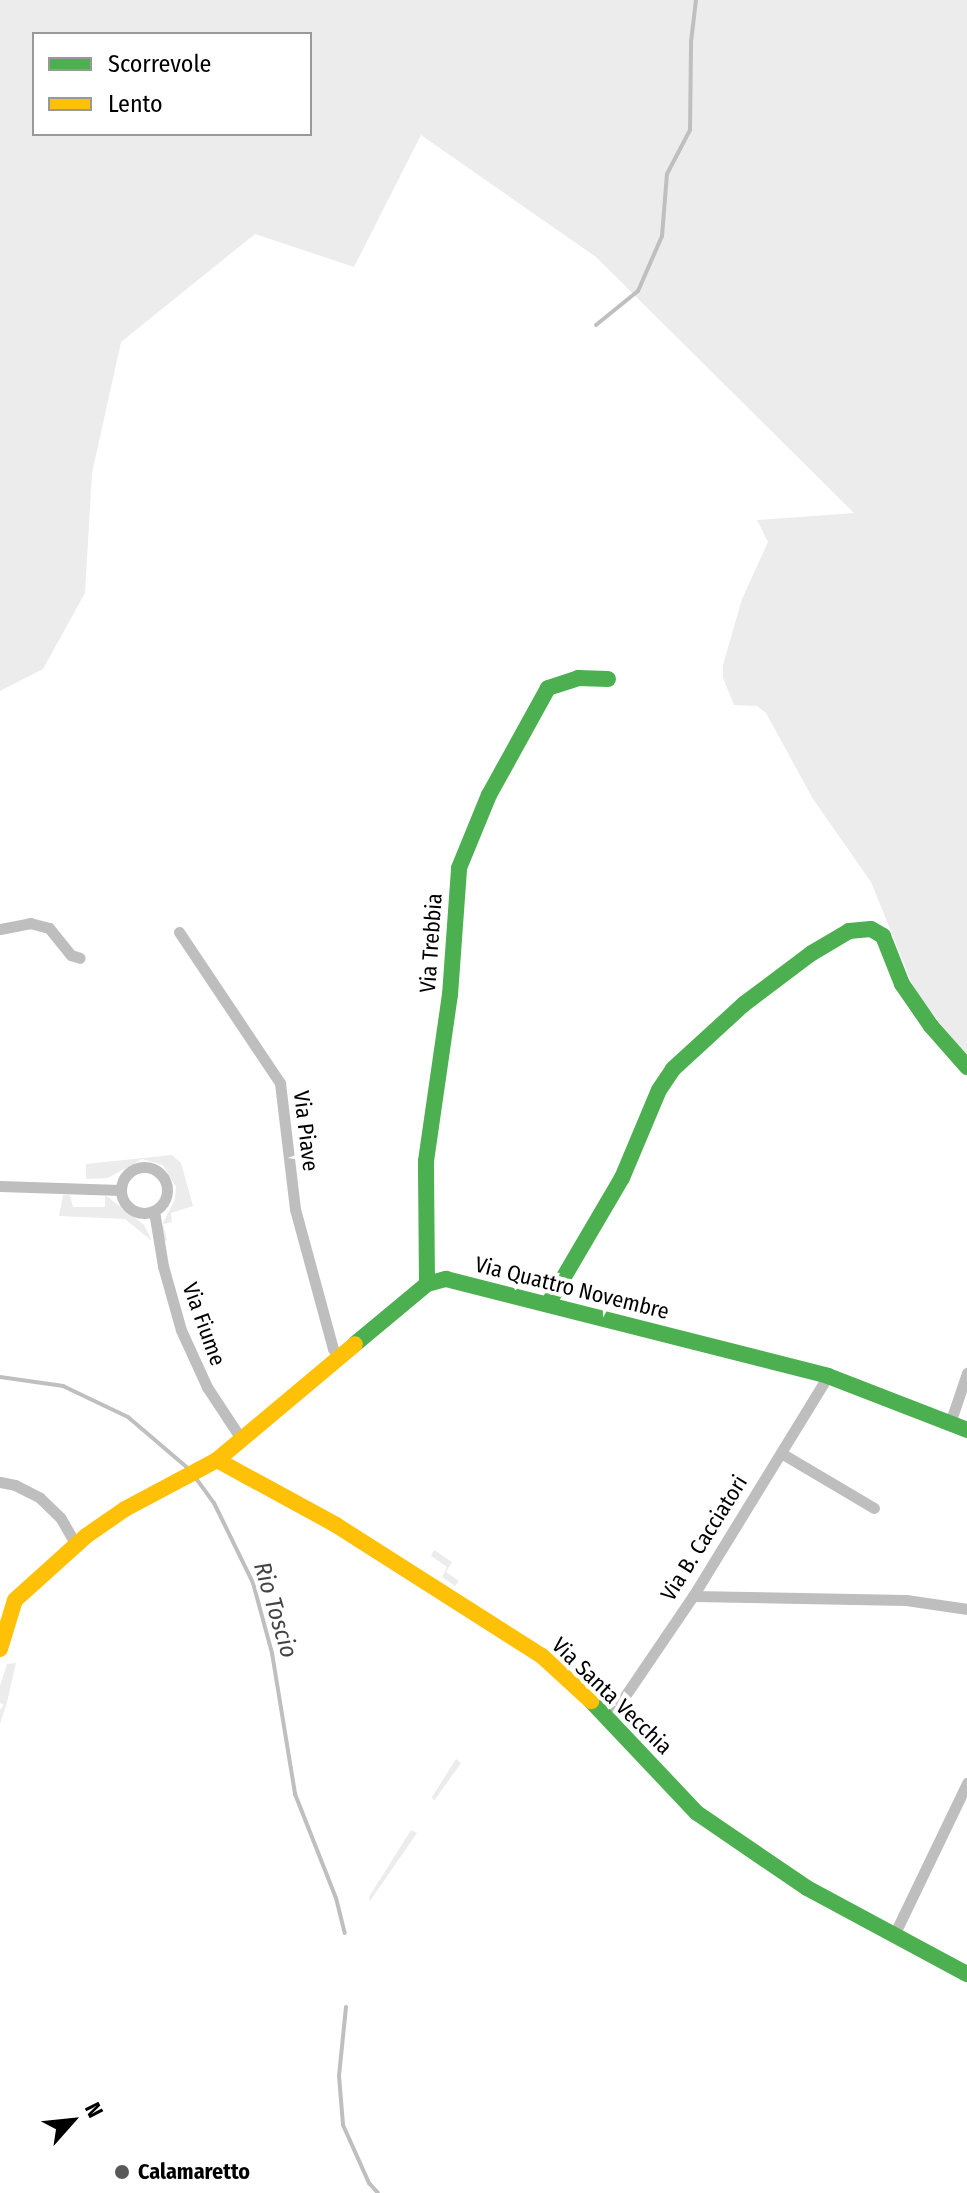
<!DOCTYPE html>
<html>
<head>
<meta charset="utf-8">
<style>
  body { margin:0 }
  #map { position:relative; width:967px; height:2193px; overflow:hidden; background:#fff; font-family:"Fira Sans Condensed",sans-serif }
  div>[style] { position:absolute }
  .green>* { inset:0; background:#ececec }
  .stream>* { height:4px; margin:-2px; padding:0 2px; transform-origin:2px; border-radius:2px; background:#bfbfbf }
  .street>* { height:11px; margin:-5.5px; padding:0 5.5px; transform-origin:5.5px; border-radius:5.5px; background:#bebebe }
  .street>.ring { margin:-5.5px; padding:0; box-sizing:content-box; background:none; border:11px solid #bebebe; border-radius:50% }
  .fast>* { height:16px; margin:-8px; padding:0 8px; transform-origin:8px; border-radius:8px; background:#4caf50 }
  .slow>* { height:16px; margin:-8px; padding:0 8px; transform-origin:8px; border-radius:8px; background:#ffc107 }
  .dots>* { width:22px; height:22px; translate:-50% -50%; box-sizing:border-box; border:4px solid #fff; border-radius:50% }
  span { translate:-50% -50%; white-space:nowrap; text-align:center; line-height:1.15; -webkit-text-stroke:8px #fff; paint-order:stroke }
  .street-label { font-size:22px; color:#000 }
  .poi-label { font-size:22px; color:#000; font-weight:700 }
  .left { translate:0 -50%; text-align:left }
  .water-label { font-size:24px; color:#444; font-style:italic }
  .legend { position:absolute; left:32px; top:32px; width:280px; height:104px; box-sizing:border-box; background:#fff; border:2px solid #999; margin:0; padding:10px 14px; list-style:none; font-size:24px; color:#000 }
  .legend li { display:flex; align-items:center; gap:16px; height:40px }
  .legend b { width:40px; border:2px solid #999 }
  .north { position:absolute; left:32px; top:2081px; width:80px; height:80px; -webkit-text-stroke:6px #fff; paint-order:stroke; rotate:63deg; font-size:22px; font-weight:700; line-height:32px; text-align:center; color:#000 }
  .north::after { content:''; display:block; margin:auto; width:28px; height:36px; background:#000; clip-path:polygon(50% 0,100% 100%,50% 72%,0 100%) }
</style>
</head>
<body>
<div id="map">
  <div class="green">
    <div style="clip-path:polygon(evenodd,0 0,967px 0,967px 1057px,916px 993px,871px 882px,813px 799px,766px 713px,757px 706px,734px 705px,723px 678px,723px 665px,742px 599px,768px 542px,757px 520px,854px 513px,596px 257px,421px 135px,354px 267px,255px 234px,121px 342px,92px 473px,85px 593px,43px 669px,0 691px,0 0,34px 34px,310px 34px,310px 134px,34px 134px,34px 34px)"></div>
    <div style="clip-path:polygon(172px 1155px,181px 1163px,193px 1206px,171px 1213px,172px 1222px,163px 1224px,167px 1240px,164px 1241px,162px 1225px,175px 1199px,176px 1187px,163px 1165px,142px 1159px,108px 1178px,86px 1179px,86px 1164px)"></div>
    <div style="clip-path:polygon(63px 1195px,70px 1195px,73px 1207px,105px 1207px,105px 1196px,108px 1197px,144px 1225px,152px 1241px,125px 1219px,59px 1216px)"></div>
    <div style="clip-path:polygon(434px 1550px,452px 1562px,446px 1572px,459px 1581px,455px 1586px,442px 1577px,447px 1567px,431px 1556px)"></div>
    <div style="clip-path:polygon(16px 1663px,7px 1702px,0 1724px,0 1710px,4px 1705px,0 1703px,0 1686px,7px 1664px)"></div>
    <div style="clip-path:polygon(456px 1759px,461px 1763px,434px 1801px,432px 1797px)"></div>
    <div style="clip-path:polygon(411px 1830px,417px 1833px,370px 1901px,369px 1897px)"></div>
  </div>
  <div class="stream">
    <div style="left:596px;top:325px;width:54px;rotate:-39deg"></div>
    <div style="left:638px;top:291px;width:60px;rotate:-66.4deg"></div>
    <div style="left:662px;top:236px;width:62px;rotate:-85.4deg"></div>
    <div style="left:667px;top:174px;width:50px;rotate:-62.4deg"></div>
    <div style="left:690px;top:130px;width:88px;rotate:-89.3deg"></div>
    <div style="left:691px;top:42px;width:42px;rotate:-83.2deg"></div>
    <div style="left:0;top:1377px;width:64px;rotate:8.1deg"></div>
    <div style="left:63px;top:1386px;width:72px;rotate:25.5deg"></div>
    <div style="left:128px;top:1417px;width:82px;rotate:40.5deg"></div>
    <div style="left:195px;top:1477px;width:32px;rotate:54deg"></div>
    <div style="left:214px;top:1503px;width:89px;rotate:64deg"></div>
    <div style="left:253px;top:1583px;width:73px;rotate:74.8deg"></div>
    <div style="left:272px;top:1653px;width:143px;rotate:80.7deg"></div>
    <div style="left:295px;top:1794px;width:112px;rotate:68.5deg"></div>
    <div style="left:336px;top:1898px;width:36px;rotate:76deg"></div>
    <div style="left:346px;top:2007px;width:69px;rotate:95.8deg"></div>
    <div style="left:339px;top:2076px;width:49px;rotate:85.3deg"></div>
    <div style="left:343px;top:2125px;width:64px;rotate:65.9deg"></div>
    <div style="left:369px;top:2183px;width:13px;rotate:48deg"></div>
  </div>
  <div class="street">
    <div style="left:0;top:929px;width:31px;rotate:-11deg"></div>
    <div style="left:30px;top:923px;width:20px;rotate:15deg"></div>
    <div style="left:49px;top:928px;width:35px;rotate:51deg"></div>
    <div style="left:71px;top:955px;width:9px;rotate:18deg"></div>
    <div style="left:179px;top:932px;width:182px;rotate:56.2deg"></div>
    <div style="left:280px;top:1083px;width:127px;rotate:83.2deg"></div>
    <div style="left:295px;top:1209px;width:145px;rotate:74.8deg"></div>
    <div style="left:333px;top:1349px;width:11px;rotate:49deg"></div>
    <div class="ring" style="left:121px;top:1167px;width:35px;height:35px"></div>
    <div style="left:0;top:1186px;width:120px;rotate:1.9deg"></div>
    <div style="left:154px;top:1211px;width:56px;rotate:80.7deg"></div>
    <div style="left:163px;top:1266px;width:66px;rotate:74.3deg"></div>
    <div style="left:181px;top:1330px;width:63px;rotate:65.5deg"></div>
    <div style="left:207px;top:1387px;width:64px;rotate:56.6deg"></div>
    <div style="left:950px;top:1423px;width:53px;rotate:-71.2deg"></div>
    <div style="left:781px;top:1453px;width:108px;rotate:30.6deg"></div>
    <div style="left:0;top:1482px;width:15px;rotate:11deg"></div>
    <div style="left:15px;top:1485px;width:28px;rotate:27deg"></div>
    <div style="left:40px;top:1498px;width:28px;rotate:44deg"></div>
    <div style="left:60px;top:1517px;width:32px;rotate:60deg"></div>
    <div style="left:693px;top:1596px;width:213px;rotate:1.1deg"></div>
    <div style="left:906px;top:1600px;width:62px;rotate:8.4deg"></div>
    <div style="left:610px;top:1718px;width:148px;rotate:-55.8deg"></div>
    <div style="left:693px;top:1596px;width:258px;rotate:-58.5deg"></div>
    <div style="left:894px;top:1935px;width:169px;rotate:-64.3deg"></div>
  </div>
  <div class="fast">
    <div style="left:427px;top:1284px;width:123px;rotate:-90.5deg"></div>
    <div style="left:426px;top:1161px;width:168px;rotate:-81.8deg"></div>
    <div style="left:450px;top:995px;width:127px;rotate:-85.9deg"></div>
    <div style="left:459px;top:868px;width:79px;rotate:-67.7deg"></div>
    <div style="left:489px;top:795px;width:122px;rotate:-61.1deg"></div>
    <div style="left:548px;top:688px;width:32px;rotate:-18deg"></div>
    <div style="left:578px;top:678px;width:30px;rotate:2deg"></div>
    <div style="left:548px;top:1304px;width:146px;rotate:-59.6deg"></div>
    <div style="left:622px;top:1178px;width:95px;rotate:-67.2deg"></div>
    <div style="left:659px;top:1090px;width:25px;rotate:-56deg"></div>
    <div style="left:673px;top:1069px;width:96px;rotate:-42.5deg"></div>
    <div style="left:744px;top:1004px;width:85px;rotate:-36.9deg"></div>
    <div style="left:812px;top:953px;width:43px;rotate:-30.7deg"></div>
    <div style="left:849px;top:931px;width:22px;rotate:-5deg"></div>
    <div style="left:871px;top:929px;width:14px;rotate:30deg"></div>
    <div style="left:883px;top:936px;width:52px;rotate:68.4deg"></div>
    <div style="left:902px;top:984px;width:51px;rotate:55.4deg"></div>
    <div style="left:931px;top:1026px;width:55px;rotate:48.7deg"></div>
    <div style="left:355px;top:1344px;width:94px;rotate:-39.8deg"></div>
    <div style="left:427px;top:1284px;width:20px;rotate:-15deg"></div>
    <div style="left:446px;top:1279px;width:394px;rotate:14.2deg"></div>
    <div style="left:828px;top:1376px;width:149px;rotate:21.2deg"></div>
    <div style="left:591px;top:1701px;width:154px;rotate:46.6deg"></div>
    <div style="left:697px;top:1813px;width:133px;rotate:34.3deg"></div>
    <div style="left:807px;top:1888px;width:182px;rotate:28.3deg"></div>
  </div>
  <div class="slow">
    <div style="left:217px;top:1460px;width:136px;rotate:28.6deg"></div>
    <div style="left:336px;top:1525px;width:244px;rotate:32.5deg"></div>
    <div style="left:542px;top:1656px;width:67px;rotate:42.6deg"></div>
    <div style="left:0;top:1649px;width:51px;rotate:-73deg"></div>
    <div style="left:15px;top:1600px;width:96px;rotate:-42deg"></div>
    <div style="left:86px;top:1536px;width:47px;rotate:-34.7deg"></div>
    <div style="left:125px;top:1509px;width:104px;rotate:-28deg"></div>
    <div style="left:217px;top:1460px;width:180px;rotate:-40deg"></div>
  </div>
  <div class="dots">
    <div style="left:122px;top:2172px;background:#595959"></div>
  </div>
  <div class="street-label">
    <span style="left:431px;top:943px;rotate:-86deg">Via Trebbia</span>
    <span style="left:306px;top:1131px;rotate:83deg">Via Piave</span>
    <span style="left:572px;top:1288px;rotate:14deg">Via Quattro Novembre</span>
    <span style="left:204px;top:1324px;rotate:70deg">Via Fiume</span>
    <span style="left:704px;top:1538px;rotate:-58deg">Via B. Cacciatori</span>
    <span style="left:612px;top:1696px;rotate:44deg">Via Santa Vecchia</span>
  </div>
  <div class="poi-label">
    <span class="left" style="left:138px;top:2172px">Calamaretto</span>
  </div>
  <div class="water-label">
    <span style="left:275px;top:1610px;rotate:73deg">Rio Toscio</span>
  </div>
  <ul class="legend">
  <li><b style="height:10px;background:#4caf50"></b>Scorrevole</li>
  <li><b style="height:10px;background:#ffc107"></b>Lento</li>
  </ul>
  <div class="north">N</div>
</div>
</body>
</html>
